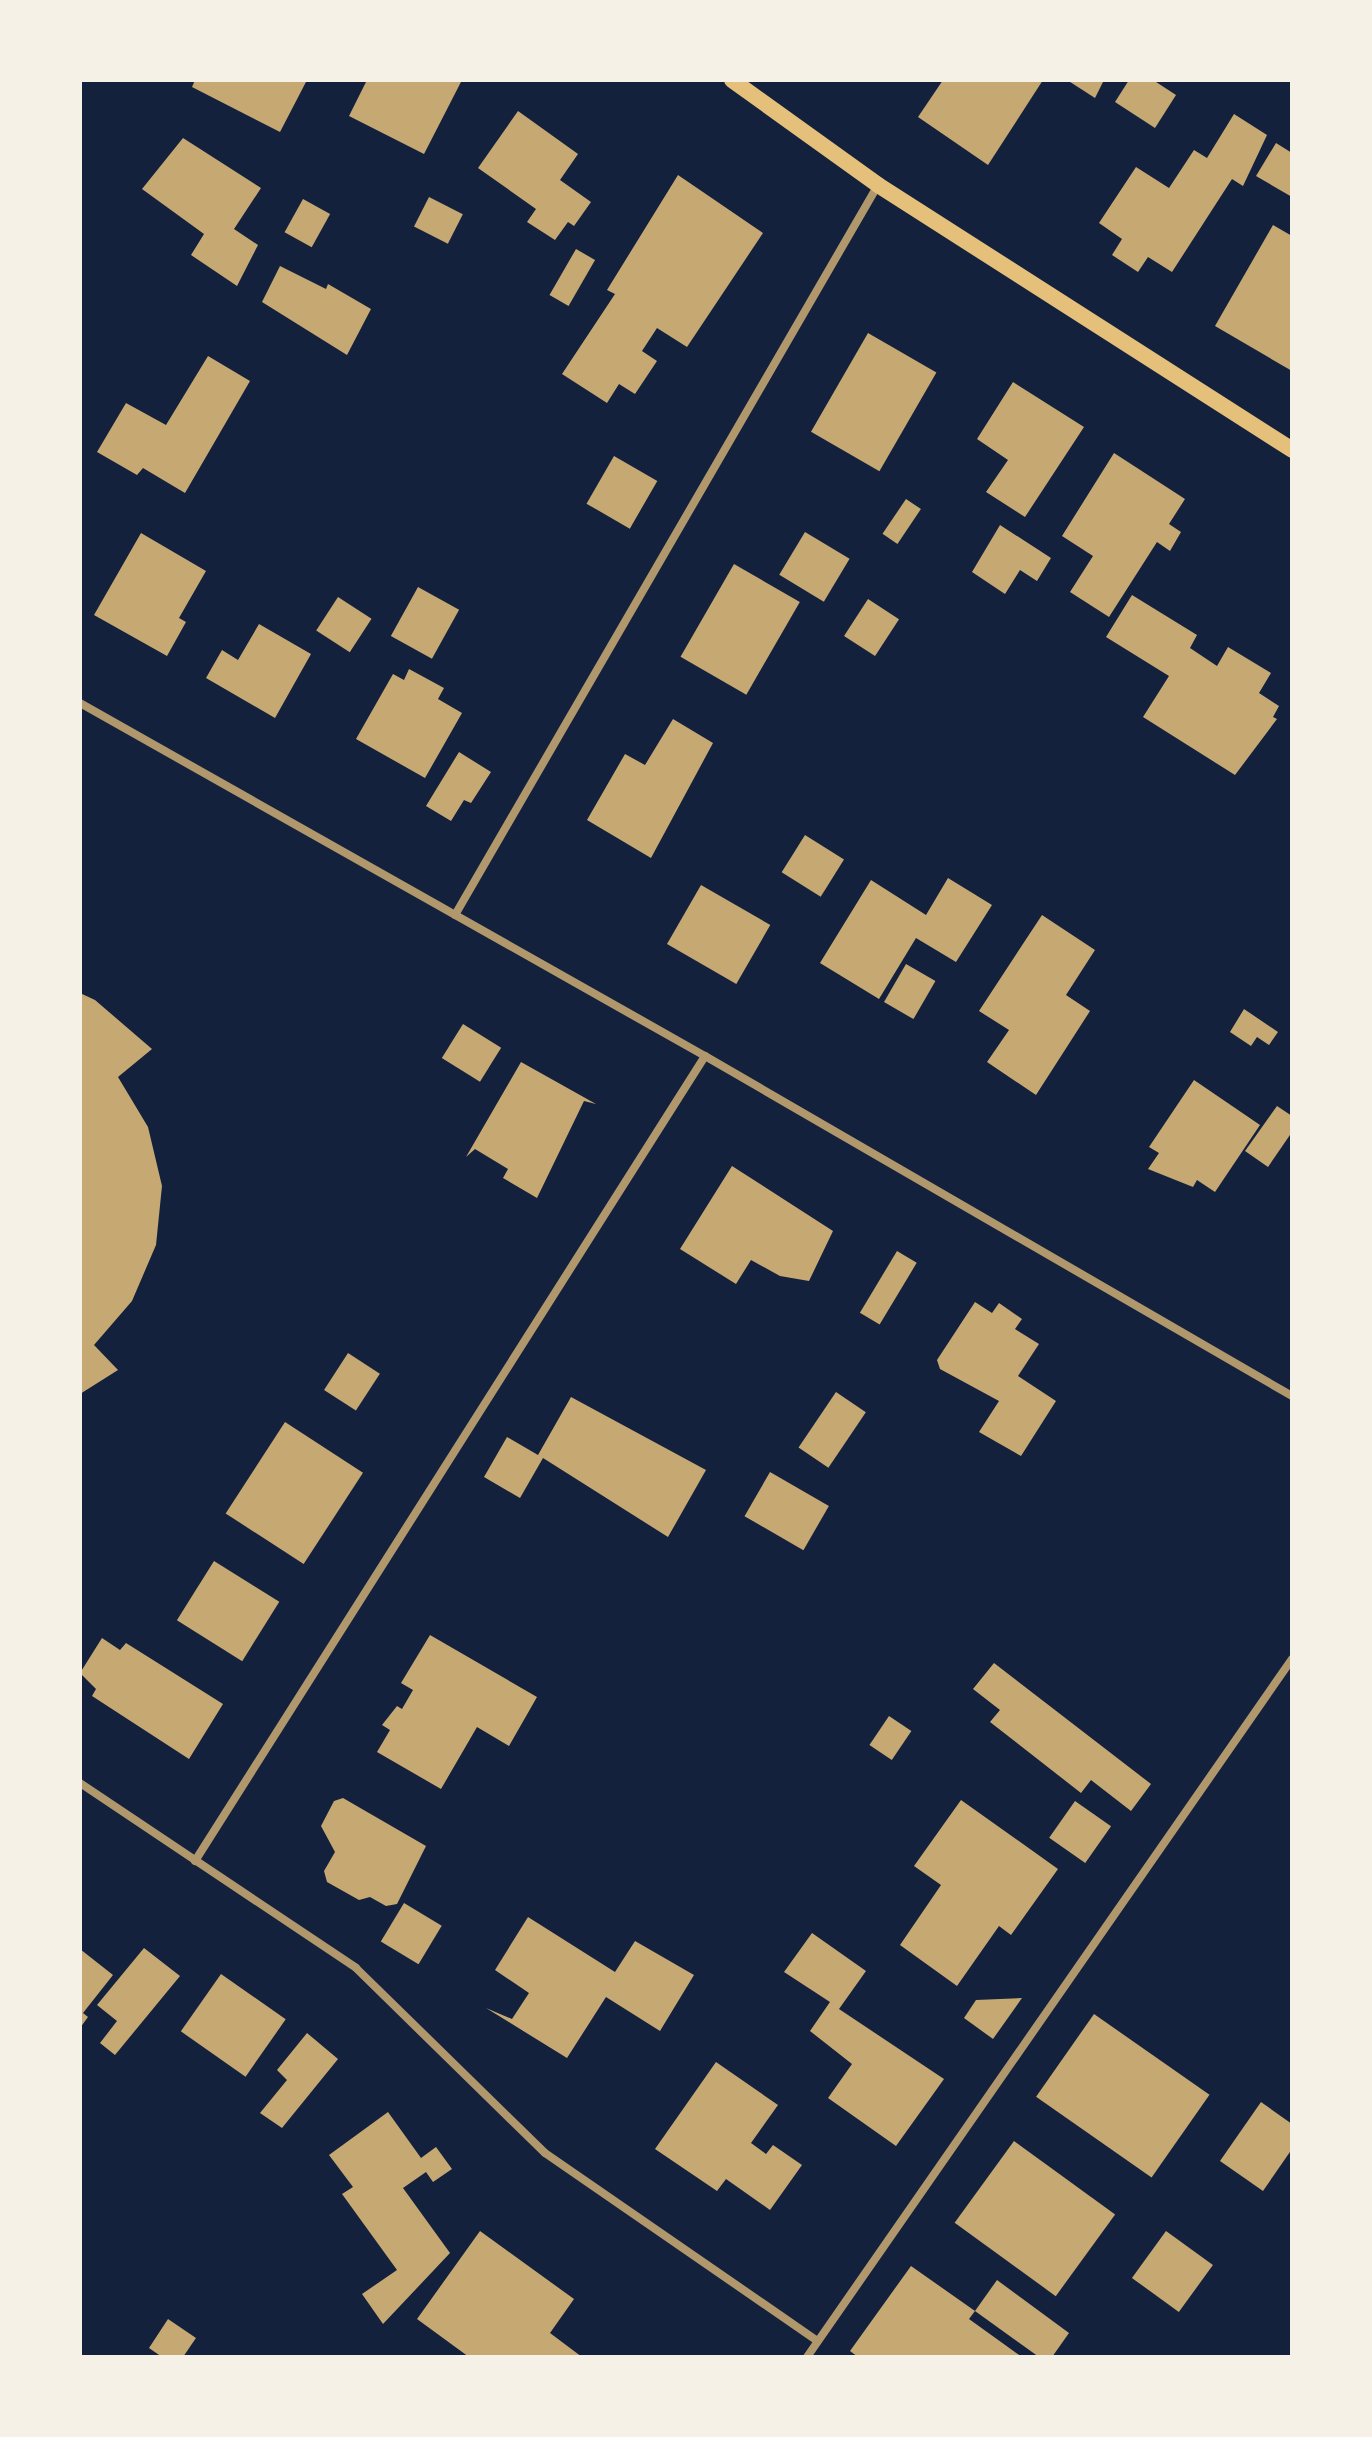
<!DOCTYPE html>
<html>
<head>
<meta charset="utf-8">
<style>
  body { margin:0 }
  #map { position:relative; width:1372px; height:2437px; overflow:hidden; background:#14213d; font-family:"Space Grotesk",sans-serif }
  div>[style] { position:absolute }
  .building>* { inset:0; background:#c6a872; transform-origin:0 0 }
  .minor>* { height:8px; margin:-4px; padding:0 4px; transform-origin:4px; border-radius:4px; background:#b1986c }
  .secondary>* { height:16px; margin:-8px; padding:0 8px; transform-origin:8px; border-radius:8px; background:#e5c07b }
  span { translate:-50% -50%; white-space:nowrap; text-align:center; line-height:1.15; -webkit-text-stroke:6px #f6f1e7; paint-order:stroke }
  .frame { position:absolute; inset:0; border:82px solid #f6f1e7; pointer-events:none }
</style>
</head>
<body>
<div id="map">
  <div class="building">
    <div style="clip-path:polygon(195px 80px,307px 80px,280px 132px,192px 87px)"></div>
    <div style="clip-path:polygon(367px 80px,462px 80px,424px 154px,349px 116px)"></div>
    <div style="clip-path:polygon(943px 80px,1043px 80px,988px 165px,918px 117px)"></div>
    <div style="clip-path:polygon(1067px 80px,1104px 80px,1095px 98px)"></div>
    <div style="clip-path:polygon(1129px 80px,1153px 80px,1176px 95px,1155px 128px,1115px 102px)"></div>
    <div style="clip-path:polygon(518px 111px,578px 154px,560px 180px,591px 202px,574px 226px,568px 222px,555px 240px,527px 222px,536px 209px,478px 168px)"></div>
    <div style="clip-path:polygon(1234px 114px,1267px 135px,1243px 186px,1232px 179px,1172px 272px,1148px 257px,1138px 272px,1112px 255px,1122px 239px,1099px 223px,1136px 167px,1169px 188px,1194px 150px,1207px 158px)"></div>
    <div style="clip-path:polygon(183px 138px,261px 188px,234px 229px,258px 245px,237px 286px,191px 255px,204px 234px,142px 189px)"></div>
    <div style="clip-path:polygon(1276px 143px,1292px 153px,1292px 197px,1256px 176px)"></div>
    <div style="clip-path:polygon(678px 175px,763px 233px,687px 347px,657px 328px,642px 351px,657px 361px,635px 394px,619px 384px,607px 403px,562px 374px,615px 294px,607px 290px)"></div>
    <div style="left:429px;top:197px;width:38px;height:33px;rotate:27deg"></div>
    <div style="left:303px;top:199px;width:31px;height:38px;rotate:29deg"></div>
    <div style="clip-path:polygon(1273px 225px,1292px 236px,1292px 371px,1215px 326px)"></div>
    <div style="left:576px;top:249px;width:22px;height:53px;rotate:30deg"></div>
    <div style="clip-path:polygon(280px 266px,326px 289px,328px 284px,371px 309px,347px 355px,262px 302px)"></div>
    <div style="left:868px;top:333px;width:79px;height:114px;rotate:30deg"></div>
    <div style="clip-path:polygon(208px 356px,250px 381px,185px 493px,143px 468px,137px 475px,97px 452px,126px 403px,166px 425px)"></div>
    <div style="clip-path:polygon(1013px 382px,1084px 427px,1025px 517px,986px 492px,1008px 460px,977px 439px)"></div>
    <div style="clip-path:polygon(1114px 453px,1185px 499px,1169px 524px,1181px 532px,1170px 551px,1157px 542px,1109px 617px,1070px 592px,1093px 556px,1062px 536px)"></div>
    <div style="left:614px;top:456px;width:50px;height:55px;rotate:30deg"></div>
    <div style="left:906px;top:499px;width:18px;height:42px;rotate:34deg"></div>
    <div style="clip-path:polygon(1000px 525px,1051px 558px,1037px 581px,1020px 570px,1005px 594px,972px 572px)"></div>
    <div style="left:805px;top:532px;width:52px;height:50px;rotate:31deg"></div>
    <div style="clip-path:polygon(141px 533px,206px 571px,179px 618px,186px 622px,167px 656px,94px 615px)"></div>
    <div style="left:734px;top:564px;width:76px;height:107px;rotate:30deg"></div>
    <div style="left:418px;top:587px;width:47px;height:56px;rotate:29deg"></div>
    <div style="clip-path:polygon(1132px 595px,1197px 635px,1190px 648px,1217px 666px,1228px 647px,1271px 673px,1259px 693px,1279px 706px,1273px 717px,1277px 719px,1235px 775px,1143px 717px,1169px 676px,1106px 637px)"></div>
    <div style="left:338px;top:597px;width:40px;height:40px;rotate:33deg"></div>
    <div style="left:868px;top:599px;width:37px;height:44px;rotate:33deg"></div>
    <div style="clip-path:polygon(259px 624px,311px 654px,275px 718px,206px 678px,222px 650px,238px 660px)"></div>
    <div style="clip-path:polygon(409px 669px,444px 688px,438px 699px,462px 713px,425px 778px,356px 739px,393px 674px,404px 680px)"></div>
    <div style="clip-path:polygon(673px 719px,713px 743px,651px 858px,587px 820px,625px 754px,645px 765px)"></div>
    <div style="clip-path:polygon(459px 752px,491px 772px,471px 803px,464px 800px,451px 821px,426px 806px)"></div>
    <div style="left:805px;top:835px;width:46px;height:44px;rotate:32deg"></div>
    <div style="clip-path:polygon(948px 878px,992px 905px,956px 962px,916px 938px,879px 999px,820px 963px,871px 880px,926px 915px)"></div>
    <div style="left:701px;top:885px;width:80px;height:68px;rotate:30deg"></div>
    <div style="clip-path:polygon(1042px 915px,1095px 950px,1066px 995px,1090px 1011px,1036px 1095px,987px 1062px,1009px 1030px,979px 1011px)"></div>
    <div style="left:906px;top:964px;width:34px;height:44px;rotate:30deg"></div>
    <div style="clip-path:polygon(80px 993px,95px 1000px,152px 1049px,118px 1077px,148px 1127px,162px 1186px,156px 1245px,132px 1301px,94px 1345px,118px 1370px,80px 1394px)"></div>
    <div style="clip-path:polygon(1244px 1009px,1278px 1032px,1269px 1045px,1257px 1037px,1251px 1046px,1230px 1032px)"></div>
    <div style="left:463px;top:1024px;width:45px;height:40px;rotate:32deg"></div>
    <div style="clip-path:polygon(521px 1062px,596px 1104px,584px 1101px,537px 1198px,503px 1178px,508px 1169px,475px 1149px,466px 1157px)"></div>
    <div style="clip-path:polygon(1194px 1080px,1260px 1125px,1215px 1192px,1197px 1180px,1193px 1187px,1148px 1169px,1159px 1153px,1149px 1147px)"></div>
    <div style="clip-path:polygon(1277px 1106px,1292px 1116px,1292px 1132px,1268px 1167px,1245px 1151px)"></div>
    <div style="clip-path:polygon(732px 1166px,833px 1231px,809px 1281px,780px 1276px,751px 1260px,736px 1284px,680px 1249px)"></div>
    <div style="left:897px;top:1251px;width:23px;height:72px;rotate:31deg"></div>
    <div style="clip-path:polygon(975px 1302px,992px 1313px,999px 1303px,1022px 1319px,1015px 1329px,1039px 1344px,1018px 1376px,1056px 1401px,1021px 1456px,979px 1432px,999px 1401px,940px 1369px,937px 1360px)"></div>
    <div style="left:348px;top:1353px;width:38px;height:44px;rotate:33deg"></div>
    <div style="left:836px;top:1392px;width:36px;height:67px;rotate:34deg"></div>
    <div style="clip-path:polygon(571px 1397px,706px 1470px,668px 1537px,543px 1458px,520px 1498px,484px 1477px,507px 1437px,538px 1455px)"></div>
    <div style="left:285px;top:1422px;width:93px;height:109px;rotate:33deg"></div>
    <div style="left:770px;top:1472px;width:68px;height:51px;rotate:30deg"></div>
    <div style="left:214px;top:1561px;width:77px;height:70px;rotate:32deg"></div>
    <div style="clip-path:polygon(430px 1635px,537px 1697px,509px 1746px,477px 1727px,441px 1789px,377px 1752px,390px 1730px,382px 1725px,397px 1706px,402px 1709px,413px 1690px,401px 1683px)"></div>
    <div style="clip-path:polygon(102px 1638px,120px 1650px,126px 1643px,223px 1704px,189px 1759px,92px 1696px,96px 1689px,80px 1673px)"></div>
    <div style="clip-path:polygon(994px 1663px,1151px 1784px,1131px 1811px,1091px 1780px,1081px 1793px,990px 1722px,1000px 1710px,973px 1689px)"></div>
    <div style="left:889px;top:1716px;width:27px;height:35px;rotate:34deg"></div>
    <div style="clip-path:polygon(343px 1798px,426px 1846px,397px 1904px,386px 1906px,370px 1897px,359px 1900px,327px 1882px,324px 1871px,335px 1852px,321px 1826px,334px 1801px)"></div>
    <div style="clip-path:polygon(961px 1800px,1058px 1869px,1011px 1935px,999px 1926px,957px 1986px,900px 1945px,941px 1885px,914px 1866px)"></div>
    <div style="left:1075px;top:1801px;width:44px;height:45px;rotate:35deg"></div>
    <div style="left:404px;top:1903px;width:44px;height:45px;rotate:31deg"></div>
    <div style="clip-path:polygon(528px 1917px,615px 1972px,635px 1941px,694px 1975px,660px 2031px,606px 1997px,567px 2058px,486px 2008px,512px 2019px,529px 1993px,495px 1970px)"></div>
    <div style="clip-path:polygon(812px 1933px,866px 1971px,839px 2009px,944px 2079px,896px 2146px,828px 2098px,852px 2064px,810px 2031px,830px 2002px,784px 1972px)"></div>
    <div style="clip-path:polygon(144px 1948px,180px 1976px,115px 2055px,100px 2043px,117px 2021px,97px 2005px)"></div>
    <div style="clip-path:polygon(80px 1949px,113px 1975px,83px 2013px,88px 2017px,80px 2028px)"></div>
    <div style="left:221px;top:1974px;width:79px;height:70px;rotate:35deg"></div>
    <div style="clip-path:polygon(1022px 1998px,993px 2039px,964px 2018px,976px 2000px)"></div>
    <div style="left:1094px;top:2014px;width:141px;height:101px;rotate:35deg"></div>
    <div style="clip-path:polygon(307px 2033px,338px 2059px,282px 2128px,260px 2113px,287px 2080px,277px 2070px)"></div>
    <div style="clip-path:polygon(716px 2062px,778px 2105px,751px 2143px,766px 2154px,773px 2145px,802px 2165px,770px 2210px,726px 2179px,717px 2191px,655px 2149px)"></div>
    <div style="clip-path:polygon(1261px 2102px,1292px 2124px,1292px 2149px,1263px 2191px,1220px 2161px)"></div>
    <div style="clip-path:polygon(388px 2112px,421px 2158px,436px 2147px,452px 2169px,433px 2182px,426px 2172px,403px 2188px,450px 2253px,383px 2324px,362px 2294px,397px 2270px,342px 2194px,353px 2187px,329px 2155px)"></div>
    <div style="left:1014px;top:2141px;width:125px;height:101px;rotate:36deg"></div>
    <div style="clip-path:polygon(480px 2231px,574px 2299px,550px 2333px,582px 2357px,469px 2357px,417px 2319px)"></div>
    <div style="left:1166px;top:2231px;width:58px;height:58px;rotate:36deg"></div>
    <div style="clip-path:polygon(911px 2266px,975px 2311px,969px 2319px,1022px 2357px,858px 2357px,850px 2351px)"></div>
    <div style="clip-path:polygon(997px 2280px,1069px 2333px,1052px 2357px,1039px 2357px,975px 2311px)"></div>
    <div style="clip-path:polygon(168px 2319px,196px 2338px,183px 2357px,162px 2357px,149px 2348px)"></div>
  </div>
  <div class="minor">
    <div style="left:80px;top:703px;width:718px;rotate:29.46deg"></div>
    <div style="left:705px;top:1056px;width:678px;rotate:30.08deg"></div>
    <div style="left:455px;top:915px;width:844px;rotate:-59.91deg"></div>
    <div style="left:80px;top:1783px;width:332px;rotate:33.8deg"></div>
    <div style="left:356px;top:1968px;width:264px;rotate:44.4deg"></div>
    <div style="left:545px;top:2153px;width:331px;rotate:34.6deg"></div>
    <div style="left:195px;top:1861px;width:953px;rotate:-57.64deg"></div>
    <div style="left:807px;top:2357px;width:850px;rotate:-55.21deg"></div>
  </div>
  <div class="secondary">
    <div style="left:732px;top:80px;width:180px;rotate:35.7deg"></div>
    <div style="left:878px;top:185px;width:492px;rotate:32.6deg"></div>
  </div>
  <div class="frame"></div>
</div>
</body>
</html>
